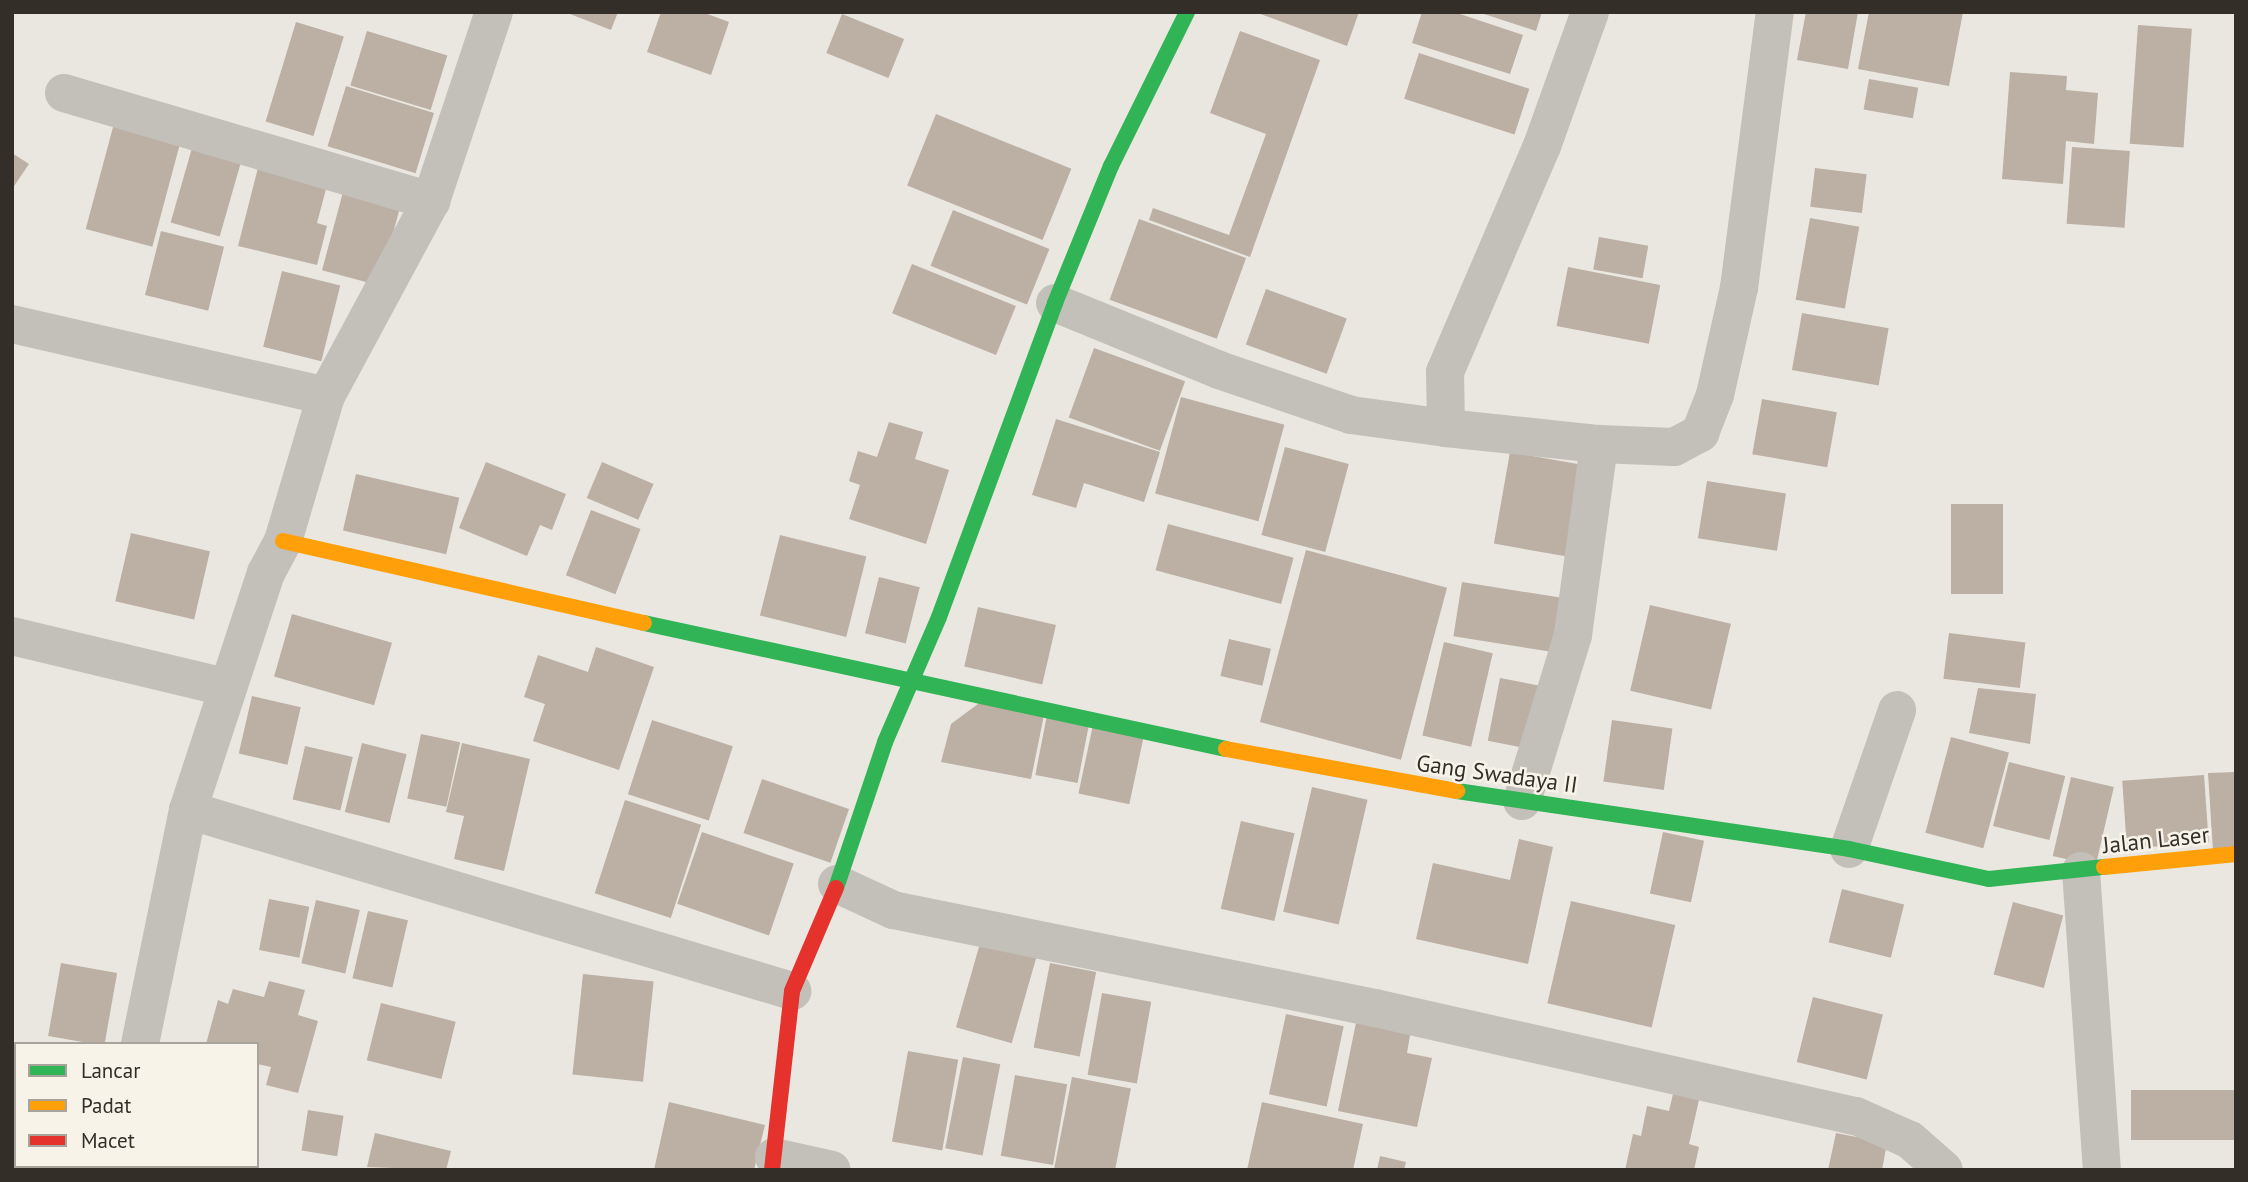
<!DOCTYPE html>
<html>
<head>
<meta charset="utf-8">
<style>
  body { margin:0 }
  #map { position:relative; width:2248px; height:1182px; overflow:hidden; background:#eae7e0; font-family:"PT Sans",sans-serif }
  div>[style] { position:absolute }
  .building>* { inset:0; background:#bcafa4; transform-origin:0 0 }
  .street>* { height:38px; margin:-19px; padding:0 19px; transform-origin:19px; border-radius:19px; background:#c3bfb9 }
  .fast>* { height:16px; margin:-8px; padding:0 8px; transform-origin:8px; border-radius:8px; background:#30b455 }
  .slow>* { height:16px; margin:-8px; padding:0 8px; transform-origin:8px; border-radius:8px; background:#ff9f0a }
  .jam>* { height:16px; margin:-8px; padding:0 8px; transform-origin:8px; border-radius:8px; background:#e5322d }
  span { translate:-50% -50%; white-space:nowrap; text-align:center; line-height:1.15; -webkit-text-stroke:5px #f7f3e8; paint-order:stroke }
  .street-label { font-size:23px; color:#332e28 }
  .frame { position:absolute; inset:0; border:14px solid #332e28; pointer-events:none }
  .legend { position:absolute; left:14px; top:1042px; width:245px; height:126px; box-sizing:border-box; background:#f7f3e8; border:2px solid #a9a49b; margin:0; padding:9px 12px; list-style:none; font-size:21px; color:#332e28 }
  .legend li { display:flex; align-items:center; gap:14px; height:35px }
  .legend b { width:35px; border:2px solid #a9a49b }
</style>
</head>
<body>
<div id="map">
  <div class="building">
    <div style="clip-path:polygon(565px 12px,618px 12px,611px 30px)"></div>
    <div style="clip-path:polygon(661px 12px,702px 12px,729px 22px,711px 75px,647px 52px)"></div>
    <div style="clip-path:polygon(1255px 12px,1359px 12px,1347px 46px)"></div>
    <div style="clip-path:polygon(1422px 12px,1454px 12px,1523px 35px,1510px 74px,1412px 43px)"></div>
    <div style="clip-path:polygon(1478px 12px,1542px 12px,1536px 31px)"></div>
    <div style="clip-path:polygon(1806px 12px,1858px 12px,1848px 69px,1797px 60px)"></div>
    <div style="clip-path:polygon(1869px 12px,1963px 12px,1949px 86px,1858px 69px)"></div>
    <div style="left:842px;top:14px;width:67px;height:42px;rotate:22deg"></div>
    <div style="left:296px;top:22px;width:50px;height:104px;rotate:17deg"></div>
    <div style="left:2138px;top:25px;width:54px;height:119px;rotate:4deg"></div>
    <div style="left:367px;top:31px;width:84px;height:57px;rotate:17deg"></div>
    <div style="clip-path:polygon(1240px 31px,1320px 60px,1250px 257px,1149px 220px,1153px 208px,1229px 235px,1266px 134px,1210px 113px)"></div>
    <div style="left:1419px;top:53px;width:116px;height:48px;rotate:18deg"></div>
    <div style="clip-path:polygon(2010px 72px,2067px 76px,2066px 90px,2098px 93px,2094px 144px,2066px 141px,2063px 184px,2002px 179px)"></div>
    <div style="left:1869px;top:79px;width:50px;height:31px;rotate:10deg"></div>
    <div style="left:346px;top:86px;width:92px;height:63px;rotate:17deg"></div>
    <div style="left:936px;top:114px;width:146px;height:77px;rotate:22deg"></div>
    <div style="left:116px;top:116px;width:69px;height:117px;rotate:15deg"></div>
    <div style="left:196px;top:134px;width:51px;height:92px;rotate:16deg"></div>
    <div style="left:2072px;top:147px;width:58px;height:77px;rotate:4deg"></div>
    <div style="clip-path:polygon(12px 153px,29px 164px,12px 189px)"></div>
    <div style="clip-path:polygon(261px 156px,330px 174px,317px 223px,327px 226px,317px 265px,238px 246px)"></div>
    <div style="left:1815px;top:168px;width:52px;height:39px;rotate:7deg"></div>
    <div style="left:343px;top:192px;width:59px;height:81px;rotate:15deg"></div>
    <div style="left:953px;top:210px;width:104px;height:60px;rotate:22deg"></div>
    <div style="left:1810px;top:218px;width:50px;height:83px;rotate:10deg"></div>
    <div style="left:1139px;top:219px;width:114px;height:86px;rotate:20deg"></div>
    <div style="left:161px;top:231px;width:65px;height:66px;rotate:14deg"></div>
    <div style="left:1599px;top:237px;width:50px;height:33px;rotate:10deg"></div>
    <div style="left:912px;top:264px;width:112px;height:53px;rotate:22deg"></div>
    <div style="left:1568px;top:267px;width:94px;height:60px;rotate:11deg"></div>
    <div style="left:282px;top:271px;width:60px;height:78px;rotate:14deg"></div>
    <div style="left:1266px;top:289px;width:86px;height:59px;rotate:20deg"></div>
    <div style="left:1802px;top:313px;width:88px;height:58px;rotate:10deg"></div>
    <div style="left:1094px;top:348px;width:97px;height:74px;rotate:20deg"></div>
    <div style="left:1181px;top:397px;width:107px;height:100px;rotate:15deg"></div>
    <div style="left:1762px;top:399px;width:76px;height:56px;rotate:10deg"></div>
    <div style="clip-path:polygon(1056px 419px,1160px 452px,1144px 502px,1084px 483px,1076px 508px,1032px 495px)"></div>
    <div style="clip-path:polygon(889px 422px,923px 432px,915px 459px,949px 470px,926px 544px,849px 519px,860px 485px,849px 481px,858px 451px,877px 457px)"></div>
    <div style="left:1285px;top:447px;width:66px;height:91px;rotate:15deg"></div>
    <div style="left:1510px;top:452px;width:83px;height:93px;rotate:10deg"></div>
    <div style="clip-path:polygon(486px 462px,566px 494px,552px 530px,540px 525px,527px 556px,459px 528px)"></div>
    <div style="left:602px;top:462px;width:56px;height:39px;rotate:23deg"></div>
    <div style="left:356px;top:474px;width:106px;height:58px;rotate:13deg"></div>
    <div style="left:1707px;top:481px;width:80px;height:58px;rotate:9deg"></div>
    <div style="left:1951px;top:504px;width:52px;height:90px"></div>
    <div style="left:591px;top:510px;width:53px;height:70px;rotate:21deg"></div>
    <div style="left:1168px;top:524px;width:130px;height:48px;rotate:15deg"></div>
    <div style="left:131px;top:533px;width:81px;height:70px;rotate:13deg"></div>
    <div style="left:780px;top:535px;width:89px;height:83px;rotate:14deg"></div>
    <div style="left:1306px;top:550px;width:146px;height:178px;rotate:15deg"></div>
    <div style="left:879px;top:577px;width:42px;height:58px;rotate:14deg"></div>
    <div style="left:1462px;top:582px;width:99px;height:55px;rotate:9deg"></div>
    <div style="left:1650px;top:605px;width:83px;height:88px;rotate:13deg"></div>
    <div style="left:978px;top:607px;width:80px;height:61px;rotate:13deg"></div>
    <div style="left:292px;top:614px;width:104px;height:65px;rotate:16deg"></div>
    <div style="left:1949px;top:633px;width:77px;height:46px;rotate:7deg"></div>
    <div style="left:1229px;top:639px;width:43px;height:38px;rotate:13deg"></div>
    <div style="left:1444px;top:642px;width:50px;height:96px;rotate:13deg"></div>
    <div style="clip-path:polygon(596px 647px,654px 667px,619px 770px,533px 741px,545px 704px,524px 697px,538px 655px,588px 672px)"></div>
    <div style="left:1500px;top:678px;width:41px;height:64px;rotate:11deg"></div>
    <div style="clip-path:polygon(1978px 688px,2036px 694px,2030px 744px,1969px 733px)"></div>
    <div style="left:252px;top:696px;width:50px;height:59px;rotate:13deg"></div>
    <div style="clip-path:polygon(982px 701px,1044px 715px,1031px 779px,941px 762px,951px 724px)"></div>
    <div style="left:1047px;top:715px;width:43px;height:61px;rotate:11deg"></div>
    <div style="left:652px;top:720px;width:85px;height:78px;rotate:18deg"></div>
    <div style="left:1612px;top:720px;width:61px;height:62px;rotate:8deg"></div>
    <div style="left:1093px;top:725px;width:52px;height:70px;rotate:12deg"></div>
    <div style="left:421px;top:734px;width:40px;height:66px;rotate:12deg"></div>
    <div style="left:1951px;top:737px;width:60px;height:99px;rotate:15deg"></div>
    <div style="left:362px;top:743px;width:46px;height:71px;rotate:14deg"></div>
    <div style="clip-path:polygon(462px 743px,530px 759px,504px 871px,454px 859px,464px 816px,446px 812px)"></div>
    <div style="left:305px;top:746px;width:49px;height:55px;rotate:13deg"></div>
    <div style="left:2009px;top:762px;width:58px;height:66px;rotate:14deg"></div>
    <div style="clip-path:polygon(2236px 772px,2236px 850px,2213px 851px,2208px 773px)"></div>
    <div style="left:2204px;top:775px;width:68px;height:82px;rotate:86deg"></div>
    <div style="left:2071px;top:777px;width:44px;height:81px;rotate:13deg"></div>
    <div style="left:762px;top:779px;width:92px;height:57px;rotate:19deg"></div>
    <div style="left:1312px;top:787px;width:57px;height:128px;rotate:13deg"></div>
    <div style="left:625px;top:800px;width:80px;height:98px;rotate:18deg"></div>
    <div style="left:1241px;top:821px;width:55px;height:90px;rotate:13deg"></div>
    <div style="left:702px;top:832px;width:97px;height:76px;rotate:19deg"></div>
    <div style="left:1663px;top:832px;width:42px;height:63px;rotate:12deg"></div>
    <div style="clip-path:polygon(1519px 839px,1553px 847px,1528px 964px,1416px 939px,1433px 863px,1510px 880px)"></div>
    <div style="left:1842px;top:889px;width:64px;height:55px;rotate:14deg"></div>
    <div style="left:269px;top:899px;width:41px;height:52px;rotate:11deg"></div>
    <div style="left:316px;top:900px;width:45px;height:65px;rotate:13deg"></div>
    <div style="left:1571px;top:901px;width:107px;height:105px;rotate:13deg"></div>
    <div style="left:2013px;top:902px;width:52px;height:75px;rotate:15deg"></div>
    <div style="left:368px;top:911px;width:41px;height:69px;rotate:13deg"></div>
    <div style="left:983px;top:933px;width:58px;height:98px;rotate:16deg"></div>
    <div style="left:61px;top:963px;width:57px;height:74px;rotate:10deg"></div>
    <div style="left:1050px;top:963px;width:47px;height:86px;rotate:11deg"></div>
    <div style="left:583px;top:974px;width:71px;height:101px;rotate:6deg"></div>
    <div style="clip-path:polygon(269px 981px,305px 990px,298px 1015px,318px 1021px,298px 1093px,266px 1085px,271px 1067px,257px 1064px,257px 1044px,206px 1044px,218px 1000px,228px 1004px,233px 989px,264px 997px)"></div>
    <div style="left:1102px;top:993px;width:50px;height:83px;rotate:10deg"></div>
    <div style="left:1813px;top:997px;width:72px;height:67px;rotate:14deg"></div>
    <div style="left:381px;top:1003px;width:77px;height:59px;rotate:14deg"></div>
    <div style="clip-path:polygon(1358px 1013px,1412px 1024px,1407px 1053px,1432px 1058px,1417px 1127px,1338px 1111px)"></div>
    <div style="left:1286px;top:1014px;width:59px;height:82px;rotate:12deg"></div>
    <div style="left:908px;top:1051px;width:51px;height:92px;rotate:10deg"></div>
    <div style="left:963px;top:1057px;width:38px;height:93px;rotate:11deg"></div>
    <div style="left:1015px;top:1075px;width:53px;height:82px;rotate:10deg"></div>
    <div style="left:1072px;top:1077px;width:60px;height:95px;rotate:11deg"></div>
    <div style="left:12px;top:1090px;width:4px;height:68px;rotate:14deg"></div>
    <div style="left:2236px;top:1090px;width:50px;height:105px;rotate:90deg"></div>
    <div style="clip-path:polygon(1673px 1094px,1699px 1100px,1689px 1144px,1699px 1147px,1694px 1170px,1625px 1170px,1633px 1134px,1641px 1136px,1647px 1106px,1669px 1111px)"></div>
    <div style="clip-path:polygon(669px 1102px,765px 1125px,754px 1170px,654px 1170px)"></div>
    <div style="clip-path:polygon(1262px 1102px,1363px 1124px,1353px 1170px,1247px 1170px)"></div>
    <div style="left:308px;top:1110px;width:36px;height:41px;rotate:9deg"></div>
    <div style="clip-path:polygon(375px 1133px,451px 1151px,446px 1170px,367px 1167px)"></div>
    <div style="clip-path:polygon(1836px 1133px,1887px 1143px,1882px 1170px,1828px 1170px)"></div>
    <div style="clip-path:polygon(1380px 1156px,1406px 1162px,1404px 1170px,1377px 1170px)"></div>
  </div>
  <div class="street">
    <div style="left:64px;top:93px;width:383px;rotate:16.4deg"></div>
    <div style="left:1055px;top:303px;width:177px;rotate:22.2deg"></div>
    <div style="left:1219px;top:370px;width:139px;rotate:18.8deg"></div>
    <div style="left:1351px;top:415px;width:96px;rotate:7.8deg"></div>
    <div style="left:1446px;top:428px;width:56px;rotate:-91deg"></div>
    <div style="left:1445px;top:372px;width:246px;rotate:-66.8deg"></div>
    <div style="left:1542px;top:146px;width:142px;rotate:-70.3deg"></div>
    <div style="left:12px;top:324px;width:322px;rotate:12.9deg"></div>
    <div style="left:1446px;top:428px;width:154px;rotate:6deg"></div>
    <div style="left:1599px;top:444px;width:75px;rotate:2.3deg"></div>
    <div style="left:1674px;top:447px;width:30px;rotate:-28deg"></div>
    <div style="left:1700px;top:433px;width:41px;rotate:-68.5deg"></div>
    <div style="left:1715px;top:395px;width:110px;rotate:-77.4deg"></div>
    <div style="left:1739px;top:288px;width:278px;rotate:-82.6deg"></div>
    <div style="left:12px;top:636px;width:222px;rotate:13.5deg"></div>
    <div style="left:1522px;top:801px;width:174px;rotate:-72.9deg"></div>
    <div style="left:1573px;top:635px;width:193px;rotate:-82.2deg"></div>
    <div style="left:188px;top:810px;width:631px;rotate:16.68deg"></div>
    <div style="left:1849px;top:849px;width:147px;rotate:-70.9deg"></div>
    <div style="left:2081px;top:871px;width:300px;rotate:86deg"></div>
    <div style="left:837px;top:884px;width:62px;rotate:24.9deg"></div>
    <div style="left:893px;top:910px;width:492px;rotate:11.5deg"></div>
    <div style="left:1375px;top:1008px;width:493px;rotate:12.7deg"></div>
    <div style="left:1856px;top:1116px;width:59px;rotate:24deg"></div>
    <div style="left:1910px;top:1140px;width:45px;rotate:41.4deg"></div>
    <div style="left:140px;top:1044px;width:239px;rotate:-78.4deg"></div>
    <div style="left:188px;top:810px;width:250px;rotate:-71.8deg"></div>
    <div style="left:266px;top:573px;width:36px;rotate:-62deg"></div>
    <div style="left:283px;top:541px;width:151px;rotate:-73.5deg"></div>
    <div style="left:326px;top:396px;width:221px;rotate:-61.7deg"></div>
    <div style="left:431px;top:201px;width:199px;rotate:-71.6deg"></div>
    <div style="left:774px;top:1157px;width:59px;rotate:12.6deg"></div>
    <div style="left:114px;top:1170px;width:4px;rotate:-76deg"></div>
  </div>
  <div class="fast">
    <div style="left:644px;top:623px;width:595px;rotate:12.22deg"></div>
    <div style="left:1457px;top:791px;width:396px;rotate:8.4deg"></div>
    <div style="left:1849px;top:849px;width:143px;rotate:12.1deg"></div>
    <div style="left:1989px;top:879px;width:116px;rotate:-6deg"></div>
    <div style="left:836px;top:888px;width:154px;rotate:-71.4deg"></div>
    <div style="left:885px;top:742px;width:136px;rotate:-66.6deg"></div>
    <div style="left:939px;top:617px;width:335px;rotate:-69.7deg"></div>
    <div style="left:1055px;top:303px;width:148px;rotate:-67.8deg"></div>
    <div style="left:1111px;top:166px;width:172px;rotate:-63.7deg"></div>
  </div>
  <div class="slow">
    <div style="left:283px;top:541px;width:370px;rotate:12.8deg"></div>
    <div style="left:1226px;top:749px;width:235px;rotate:10.3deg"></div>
    <div style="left:2104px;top:867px;width:133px;rotate:-5.6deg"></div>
  </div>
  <div class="jam">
    <div style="left:772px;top:1170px;width:180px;rotate:-83.6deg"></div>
    <div style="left:792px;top:991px;width:112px;rotate:-66.9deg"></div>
  </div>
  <div class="street-label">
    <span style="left:1497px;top:774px;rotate:8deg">Gang Swadaya II</span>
    <span style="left:2156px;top:840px;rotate:-6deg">Jalan Laser</span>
  </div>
  <div class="frame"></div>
  <ul class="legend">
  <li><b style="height:9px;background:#30b455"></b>Lancar</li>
  <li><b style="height:9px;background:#ff9f0a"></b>Padat</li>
  <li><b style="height:9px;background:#e5322d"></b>Macet</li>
  </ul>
</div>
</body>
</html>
